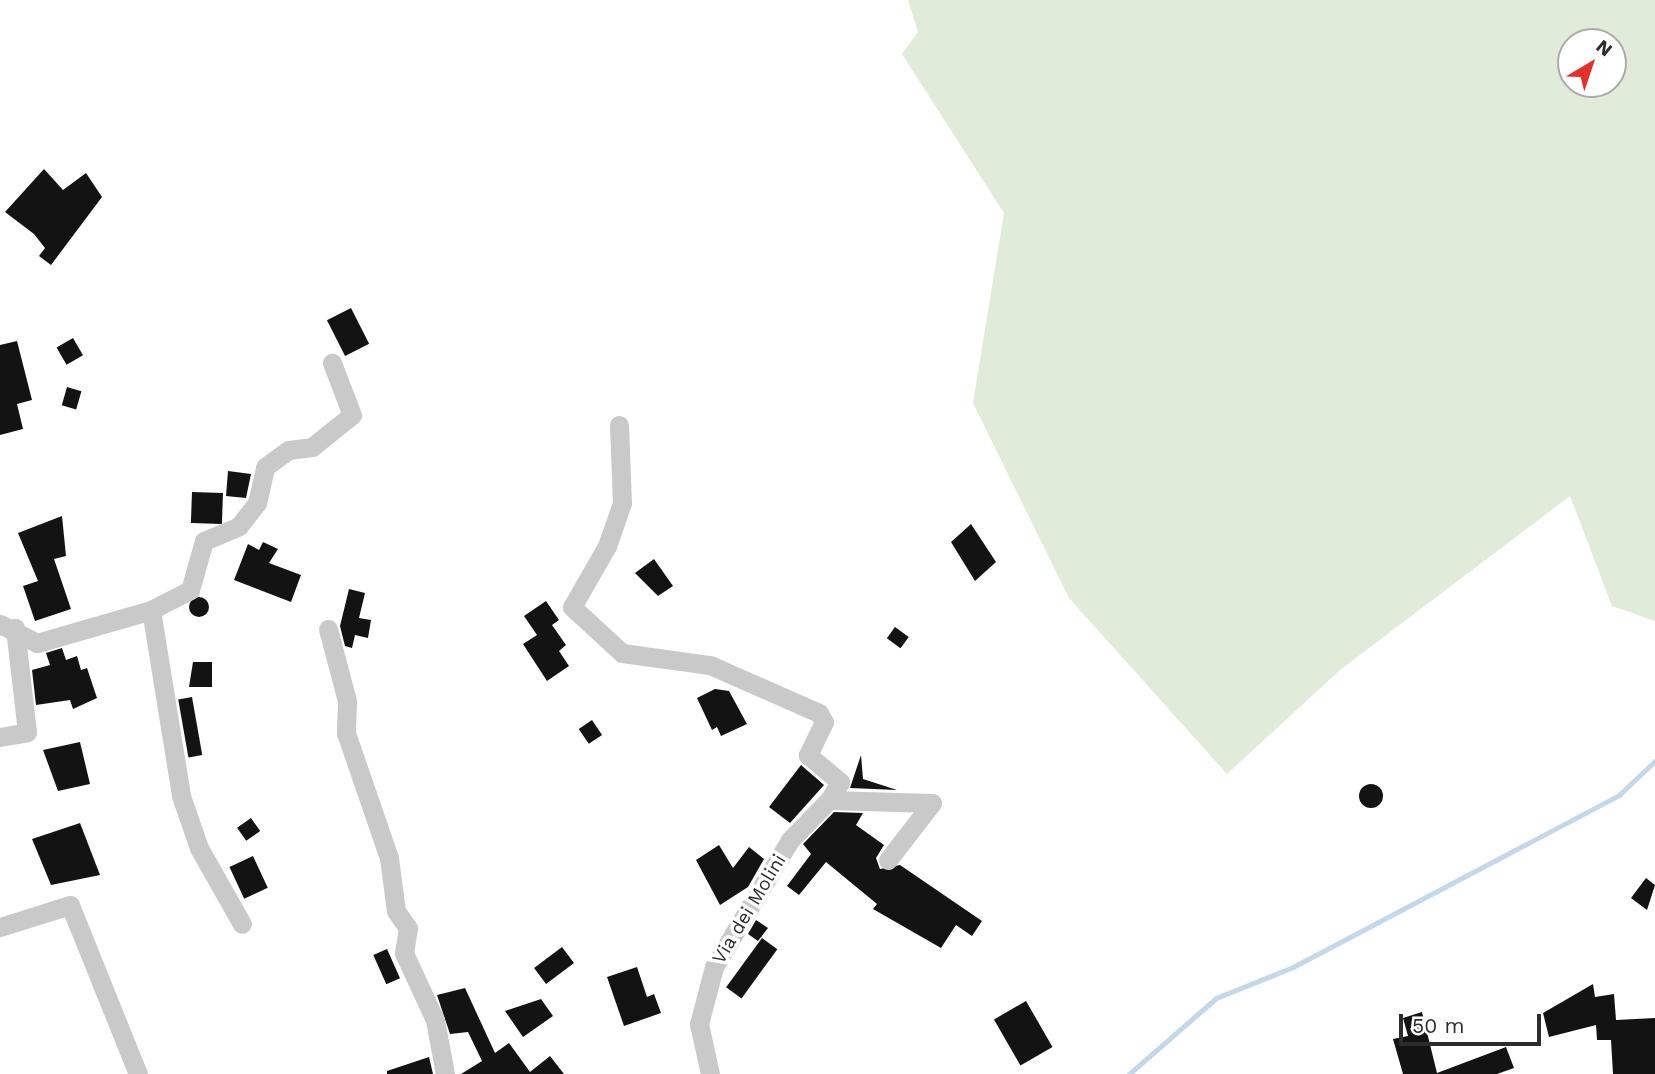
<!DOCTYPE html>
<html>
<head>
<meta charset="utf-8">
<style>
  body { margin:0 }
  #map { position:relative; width:1655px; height:1074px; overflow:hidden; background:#fff; font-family:"Work Sans",sans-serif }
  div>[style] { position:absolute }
  .green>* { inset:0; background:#e1ebd9 }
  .stream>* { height:5px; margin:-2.5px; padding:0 2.5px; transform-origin:2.5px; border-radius:2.5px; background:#c4d8eb }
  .building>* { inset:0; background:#131313; transform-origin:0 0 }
  .round { border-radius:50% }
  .minor>* { height:19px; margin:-9.5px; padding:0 9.5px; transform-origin:9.5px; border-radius:9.5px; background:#c9c9c9 }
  span { translate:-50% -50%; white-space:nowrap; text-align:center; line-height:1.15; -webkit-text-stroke:7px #fff; paint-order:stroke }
  .street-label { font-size:19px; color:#2c2c2c }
  .north { position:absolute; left:1557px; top:28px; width:70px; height:70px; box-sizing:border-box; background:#fff; border:2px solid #ababab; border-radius:50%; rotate:39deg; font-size:19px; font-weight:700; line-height:28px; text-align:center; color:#2c2c2c }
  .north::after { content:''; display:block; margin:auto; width:24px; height:32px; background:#e82e29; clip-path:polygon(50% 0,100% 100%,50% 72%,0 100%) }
  .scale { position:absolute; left:1399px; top:1014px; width:142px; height:32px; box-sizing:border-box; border:4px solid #2c2c2c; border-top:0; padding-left:9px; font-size:21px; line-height:24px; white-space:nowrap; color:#2c2c2c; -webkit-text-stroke:5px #fff; paint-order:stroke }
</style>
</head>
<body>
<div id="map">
  <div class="green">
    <div style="clip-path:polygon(evenodd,908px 0,1655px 0,1655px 621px,1612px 606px,1570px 496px,1340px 670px,1227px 774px,1069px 598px,973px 403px,1004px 213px,902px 54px,918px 32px,908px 0,1571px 42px,1613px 42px,1613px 84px,1571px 84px,1571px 42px)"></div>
  </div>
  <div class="stream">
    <div style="left:1129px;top:1074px;width:116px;rotate:-41.1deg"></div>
    <div style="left:1216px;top:998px;width:83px;rotate:-21.9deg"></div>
    <div style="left:1293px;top:967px;width:369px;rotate:-27.8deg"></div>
    <div style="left:1619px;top:795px;width:50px;rotate:-43.4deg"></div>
  </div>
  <div class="building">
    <div style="clip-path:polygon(44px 169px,63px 190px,86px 173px,102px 197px,51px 265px,39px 256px,45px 248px,34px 234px,5px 212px)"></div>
    <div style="left:351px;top:308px;width:40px;height:27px;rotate:63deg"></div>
    <div style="left:73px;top:338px;width:20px;height:19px;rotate:60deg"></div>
    <div style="clip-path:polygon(17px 341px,32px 400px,17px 404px,23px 429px,0 435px,0 345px)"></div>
    <div style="left:67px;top:387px;width:15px;height:19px;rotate:16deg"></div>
    <div style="clip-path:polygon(228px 471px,251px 474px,246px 498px,226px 496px)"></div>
    <div style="left:192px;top:492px;width:31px;height:31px;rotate:2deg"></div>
    <div style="clip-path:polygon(62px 516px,66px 556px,54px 559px,71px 609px,35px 621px,23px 586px,38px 581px,18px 533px)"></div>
    <div style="clip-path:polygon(971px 524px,996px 562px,975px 581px,951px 542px)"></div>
    <div style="clip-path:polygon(263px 542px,278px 549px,269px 563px,301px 575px,291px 602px,234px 580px,248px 544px,259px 550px)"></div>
    <div style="clip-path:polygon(654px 559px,673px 586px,658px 596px,635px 573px)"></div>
    <div style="clip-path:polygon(349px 589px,365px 593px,359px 618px,371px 620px,368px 638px,355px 635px,352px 648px,345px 646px,340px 626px)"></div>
    <div class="round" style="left:189px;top:597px;width:20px;height:20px"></div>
    <div style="clip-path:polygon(546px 601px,559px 620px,552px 625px,566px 645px,559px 651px,569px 666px,547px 681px,523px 644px,537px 635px,524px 616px)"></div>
    <div style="left:895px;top:627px;width:17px;height:14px;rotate:36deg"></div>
    <div style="clip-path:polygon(62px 648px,66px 660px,77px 656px,81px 670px,87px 668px,97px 698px,73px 709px,70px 700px,36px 705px,32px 670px,50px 665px,46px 653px)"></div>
    <div style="clip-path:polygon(193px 662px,212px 662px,212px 687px,189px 687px)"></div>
    <div style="clip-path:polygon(715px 689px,729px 691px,747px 724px,721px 736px,717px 727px,712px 730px,697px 698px)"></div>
    <div style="left:192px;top:697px;width:59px;height:14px;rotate:80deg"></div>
    <div style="left:592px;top:720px;width:18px;height:16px;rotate:56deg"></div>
    <div style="clip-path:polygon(80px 742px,90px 784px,58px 791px,43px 750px)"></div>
    <div style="clip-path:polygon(861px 755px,863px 779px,897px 790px,850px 788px)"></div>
    <div style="clip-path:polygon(801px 765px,824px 785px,790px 823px,769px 807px)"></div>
    <div class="round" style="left:1359px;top:784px;width:24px;height:24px"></div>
    <div style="clip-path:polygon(834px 812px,863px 813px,856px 825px,884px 845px,876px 858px,880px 869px,900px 865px,982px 921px,972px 936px,956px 925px,941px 948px,873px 909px,877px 904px,826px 862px,799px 895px,787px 886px,811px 854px,803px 844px)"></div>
    <div style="left:251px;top:818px;width:16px;height:17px;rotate:55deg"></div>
    <div style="clip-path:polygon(80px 823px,100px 875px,51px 885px,32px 839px)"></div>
    <div style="clip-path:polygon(719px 845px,733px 868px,749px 847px,764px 859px,748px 887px,720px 905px,696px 860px)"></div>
    <div style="left:253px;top:856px;width:35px;height:26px;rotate:65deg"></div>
    <div style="clip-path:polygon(1646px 878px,1655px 885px,1647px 910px,1631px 898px)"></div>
    <div style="clip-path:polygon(756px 920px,768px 928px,758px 941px,748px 934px)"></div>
    <div style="left:762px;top:938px;width:19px;height:61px;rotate:36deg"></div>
    <div style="left:562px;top:947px;width:20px;height:35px;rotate:53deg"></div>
    <div style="left:387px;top:949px;width:32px;height:15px;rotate:66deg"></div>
    <div style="clip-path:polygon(637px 967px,647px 997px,654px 994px,661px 1013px,624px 1026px,607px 977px)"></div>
    <div style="clip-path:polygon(1593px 984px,1595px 997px,1614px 994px,1616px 1020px,1655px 1018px,1655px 1074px,1613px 1074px,1611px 1040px,1597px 1040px,1596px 1025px,1549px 1037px,1543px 1013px)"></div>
    <div style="clip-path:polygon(465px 988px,495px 1053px,509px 1043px,530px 1072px,550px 1056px,564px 1074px,461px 1074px,482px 1061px,468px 1032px,450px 1034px,437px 995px)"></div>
    <div style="clip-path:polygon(541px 999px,553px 1016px,523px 1037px,505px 1011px)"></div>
    <div style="left:1026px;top:1001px;width:53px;height:37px;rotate:60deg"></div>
    <div style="clip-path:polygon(1422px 1012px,1437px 1073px,1506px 1047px,1514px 1068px,1497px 1074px,1403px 1074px,1393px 1039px,1408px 1036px,1403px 1018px)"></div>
    <div style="clip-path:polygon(429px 1057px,433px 1074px,387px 1074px,387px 1071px)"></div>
  </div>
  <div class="minor">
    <div style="left:619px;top:425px;width:78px;rotate:87.8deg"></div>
    <div style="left:622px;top:503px;width:46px;rotate:109.2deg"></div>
    <div style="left:607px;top:546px;width:70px;rotate:119.8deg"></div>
    <div style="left:572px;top:607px;width:68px;rotate:42.6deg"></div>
    <div style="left:622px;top:653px;width:89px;rotate:7.8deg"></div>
    <div style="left:710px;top:665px;width:119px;rotate:23.8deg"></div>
    <div style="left:819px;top:713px;width:10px;rotate:61deg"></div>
    <div style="left:824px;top:722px;width:37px;rotate:116deg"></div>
    <div style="left:808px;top:755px;width:42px;rotate:40.2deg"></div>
    <div style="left:840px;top:782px;width:21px;rotate:121deg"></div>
    <div style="left:151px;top:610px;width:188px;rotate:80.8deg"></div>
    <div style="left:181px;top:796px;width:55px;rotate:70.9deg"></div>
    <div style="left:199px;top:848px;width:87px;rotate:60.5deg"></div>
    <div style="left:0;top:624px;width:42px;rotate:27.2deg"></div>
    <div style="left:37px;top:643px;width:119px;rotate:-16.1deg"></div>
    <div style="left:151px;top:610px;width:44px;rotate:-27.1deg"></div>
    <div style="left:190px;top:590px;width:51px;rotate:-74.1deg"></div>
    <div style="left:204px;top:541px;width:38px;rotate:-23deg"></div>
    <div style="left:239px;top:526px;width:29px;rotate:-52deg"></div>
    <div style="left:257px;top:503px;width:37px;rotate:-77deg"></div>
    <div style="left:265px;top:467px;width:29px;rotate:-36deg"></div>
    <div style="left:288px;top:450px;width:24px;rotate:-7deg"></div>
    <div style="left:312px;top:447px;width:51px;rotate:-38.7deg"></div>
    <div style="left:352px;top:415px;width:56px;rotate:-111deg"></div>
    <div style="left:328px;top:629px;width:74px;rotate:75.2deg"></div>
    <div style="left:347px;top:701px;width:32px;rotate:92deg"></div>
    <div style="left:346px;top:733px;width:132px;rotate:71deg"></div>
    <div style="left:389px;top:858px;width:53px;rotate:82.5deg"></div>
    <div style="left:396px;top:911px;width:21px;rotate:55deg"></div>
    <div style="left:408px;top:928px;width:25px;rotate:99deg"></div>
    <div style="left:404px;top:953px;width:74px;rotate:65.2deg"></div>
    <div style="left:435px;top:1020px;width:55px;rotate:79.5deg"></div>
    <div style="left:0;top:737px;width:27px;rotate:-10deg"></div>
    <div style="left:27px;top:732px;width:105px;rotate:-96.6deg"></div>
    <div style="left:0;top:927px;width:73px;rotate:-17.4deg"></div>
    <div style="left:70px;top:905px;width:182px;rotate:68.1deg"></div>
    <div style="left:710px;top:1074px;width:51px;rotate:-102.4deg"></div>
    <div style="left:699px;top:1024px;width:59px;rotate:-75.3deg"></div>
    <div style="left:714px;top:967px;width:148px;rotate:-59.1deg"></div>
    <div style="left:790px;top:840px;width:56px;rotate:-45.7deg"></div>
    <div style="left:829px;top:800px;width:103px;rotate:1.7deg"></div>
    <div style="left:932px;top:803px;width:72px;rotate:127.7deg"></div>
  </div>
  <div class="street-label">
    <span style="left:749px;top:909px;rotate:-59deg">Via dei Molini</span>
  </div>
  <div class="north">N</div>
  <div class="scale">50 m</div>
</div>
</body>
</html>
